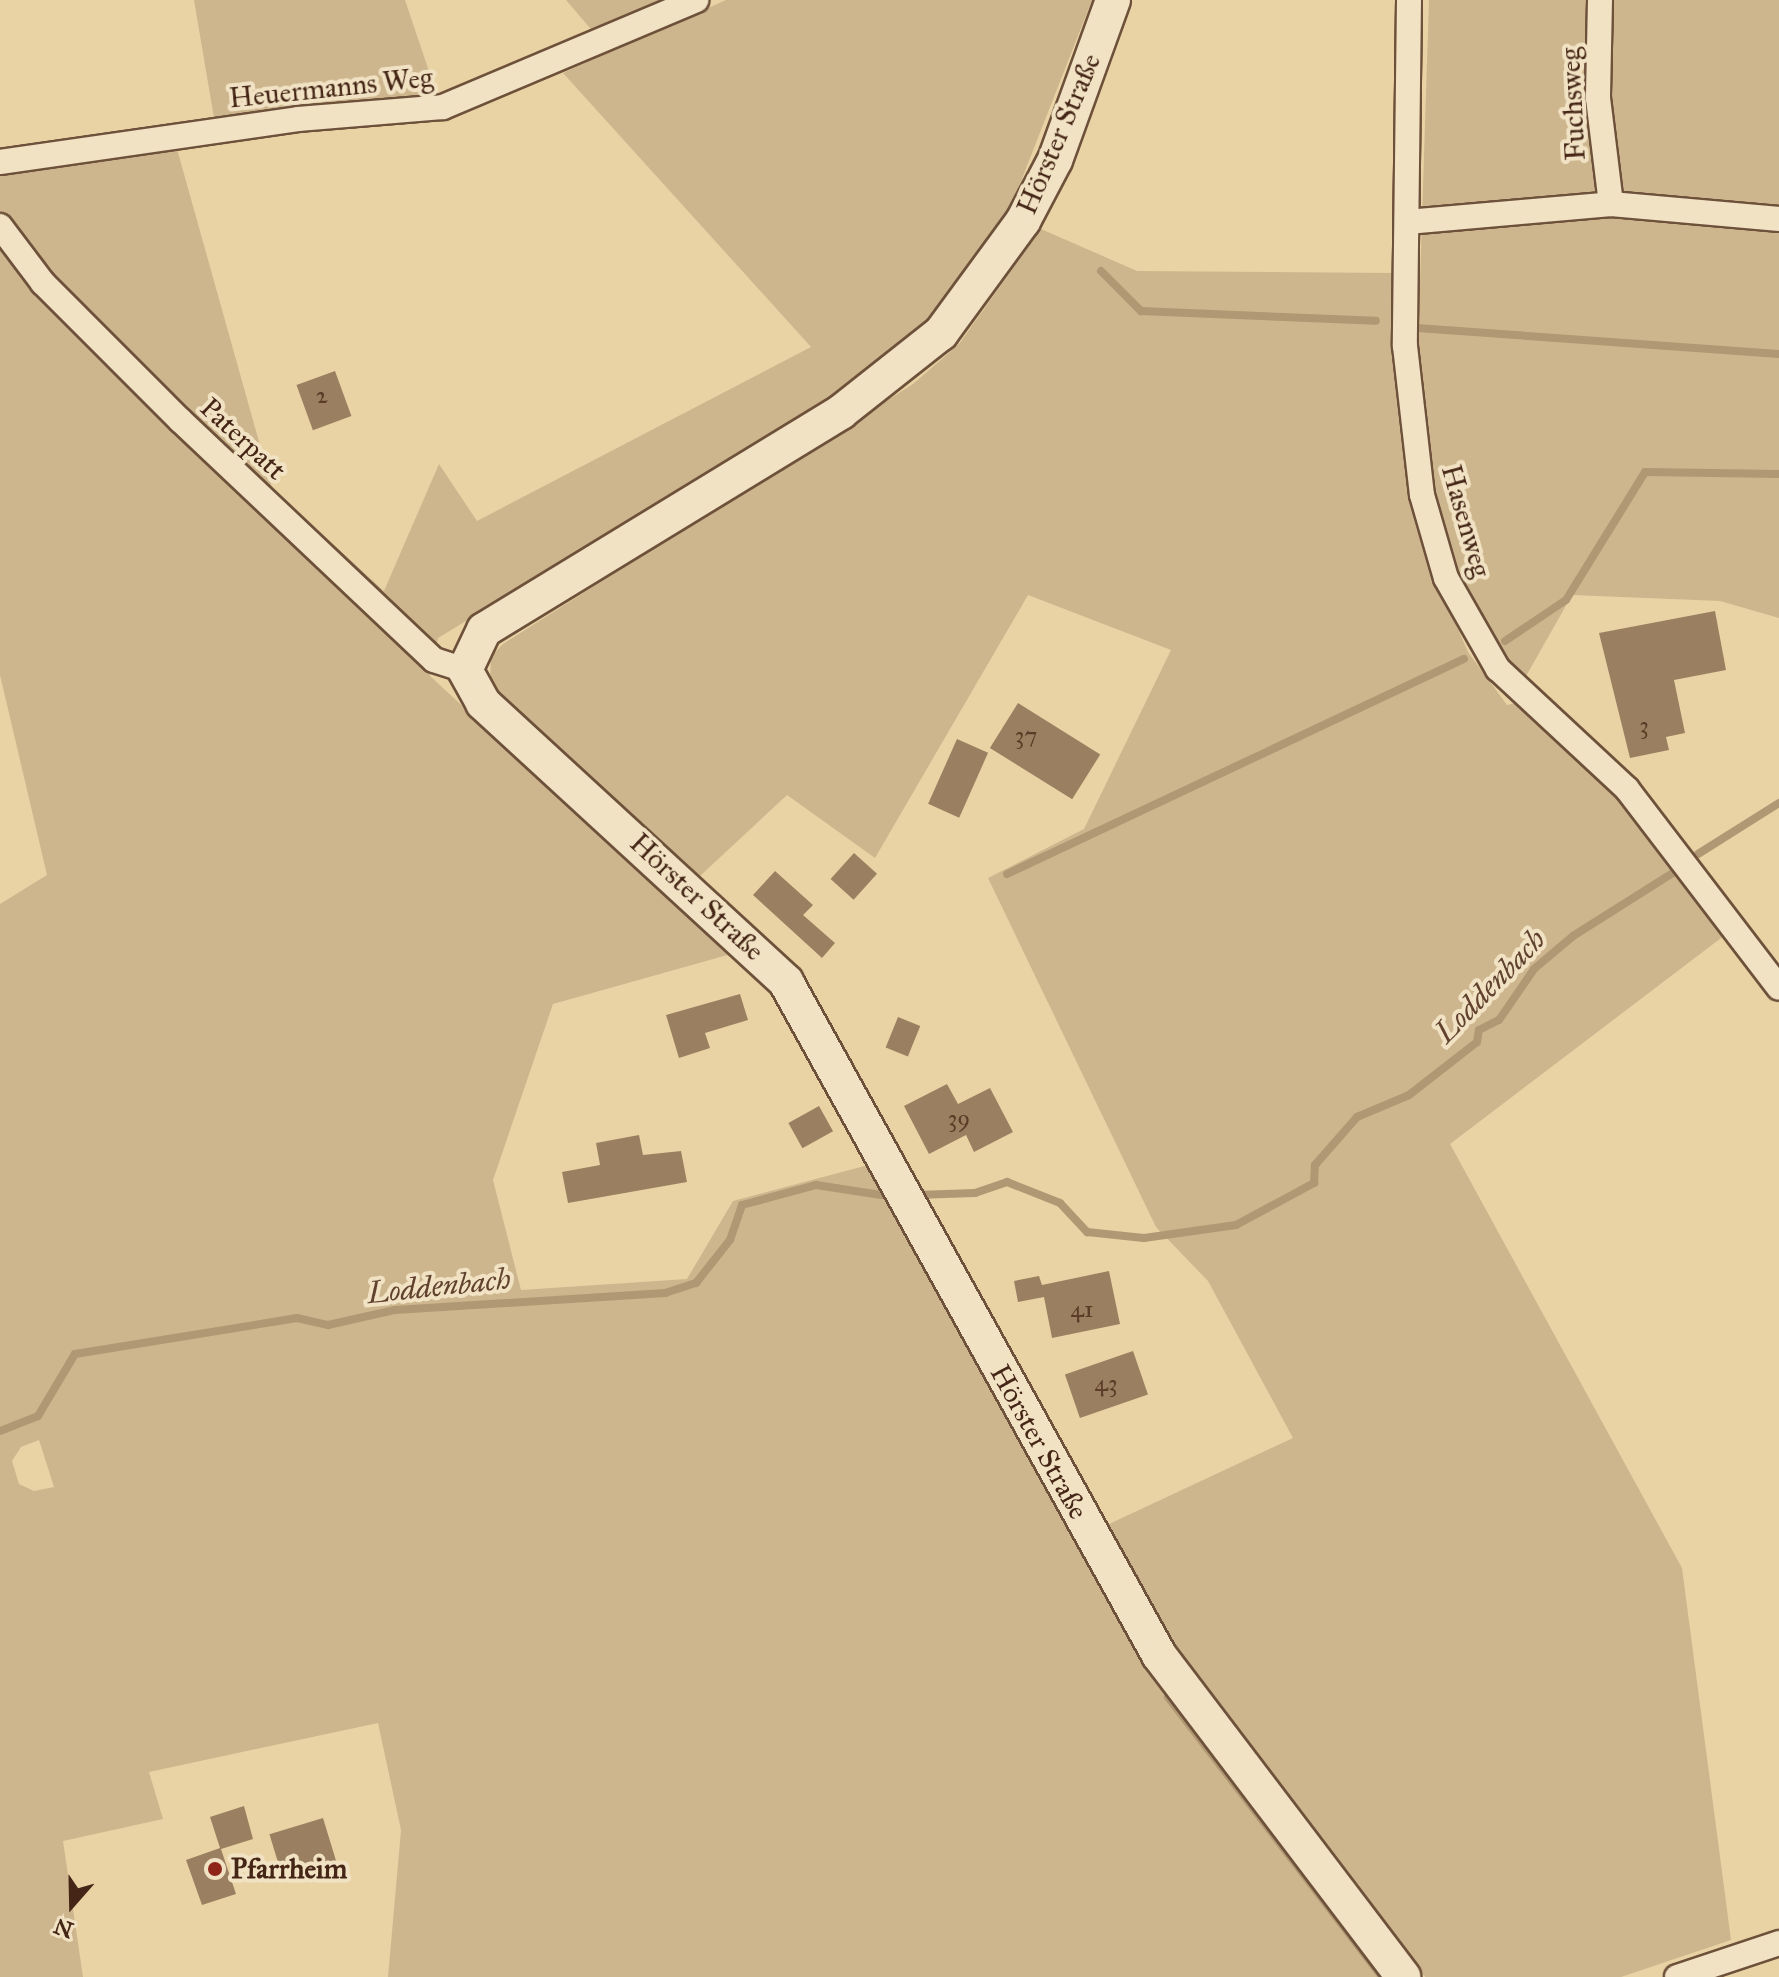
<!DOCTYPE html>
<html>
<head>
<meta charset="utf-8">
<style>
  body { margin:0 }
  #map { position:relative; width:1779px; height:1977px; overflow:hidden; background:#e9d3a5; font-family:"IM FELL Great Primer",serif }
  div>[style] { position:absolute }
  .green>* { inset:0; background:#cdb68d }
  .stream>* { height:8px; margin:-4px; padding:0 4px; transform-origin:4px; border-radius:4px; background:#b19874 }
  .building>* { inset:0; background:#9a8060; transform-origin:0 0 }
  .roads { filter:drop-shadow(2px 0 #6e513a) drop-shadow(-2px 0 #6e513a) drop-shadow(0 2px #6e513a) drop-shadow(0 -2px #6e513a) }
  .street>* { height:24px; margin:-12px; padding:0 12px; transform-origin:12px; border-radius:12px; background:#f1e2c4 }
  .secondary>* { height:34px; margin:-17px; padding:0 17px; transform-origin:17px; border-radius:17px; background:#f1e2c4 }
  .dots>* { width:22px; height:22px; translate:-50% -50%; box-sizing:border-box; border:4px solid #f1e2c4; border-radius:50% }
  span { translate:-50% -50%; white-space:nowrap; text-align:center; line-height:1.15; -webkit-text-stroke:8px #f1e2c4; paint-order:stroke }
  .number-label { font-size:24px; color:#5a3c28 }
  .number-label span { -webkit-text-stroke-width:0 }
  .street-label { font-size:28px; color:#452616 }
  .poi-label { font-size:28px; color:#452616; font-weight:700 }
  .left { translate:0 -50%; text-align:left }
  .water-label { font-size:30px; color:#60422e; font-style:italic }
  .north { position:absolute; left:32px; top:1865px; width:80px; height:80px; -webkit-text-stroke:6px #f1e2c4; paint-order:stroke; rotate:200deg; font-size:22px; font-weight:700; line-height:32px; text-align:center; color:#452616 }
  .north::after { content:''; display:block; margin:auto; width:28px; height:36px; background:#452616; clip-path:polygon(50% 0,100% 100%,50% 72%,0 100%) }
</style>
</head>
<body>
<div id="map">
  <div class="green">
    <div style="clip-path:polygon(194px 0,405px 0,437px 95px,214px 118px)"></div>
    <div style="clip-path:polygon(566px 0,674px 0,596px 35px)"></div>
    <div style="clip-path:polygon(evenodd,726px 0,1092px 0,1009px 212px,977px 264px,926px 324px,833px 398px,438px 638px,430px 676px,731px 954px,553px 1004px,493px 1180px,521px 1290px,687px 1279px,733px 1201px,872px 1164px,1155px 1674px,1380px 1977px,388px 1977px,401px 1830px,378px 1723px,149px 1772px,163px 1819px,63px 1841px,83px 1977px,0 1977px,0 904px,47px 875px,0 675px,0 176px,177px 149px,272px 488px,384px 591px,439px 464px,477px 521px,811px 347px,563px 73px,726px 0,39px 1440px,54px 1487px,34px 1491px,19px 1484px,12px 1461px,21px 1447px,39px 1440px)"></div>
    <div style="clip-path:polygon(1429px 0,1779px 0,1779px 618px,1720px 601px,1572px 595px,1521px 685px,1483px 633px,1454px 570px,1431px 490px,1418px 343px)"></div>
    <div style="clip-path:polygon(1041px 229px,1137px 271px,1393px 273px,1410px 495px,1431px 568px,1468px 652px,1507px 705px,1516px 703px,1620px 794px,1729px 932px,1450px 1144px,1682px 1568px,1731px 1940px,1621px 1977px,1425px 1977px,1256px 1760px,1177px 1647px,1107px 1525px,1293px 1438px,1208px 1281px,1156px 1227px,988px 878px,1084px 829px,1171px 650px,1028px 595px,875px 858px,787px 795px,700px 876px,490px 683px,491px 656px,503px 644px,913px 384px,959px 344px)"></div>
  </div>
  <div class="stream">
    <div style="left:1101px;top:271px;width:57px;rotate:45deg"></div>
    <div style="left:1141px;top:311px;width:235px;rotate:2.4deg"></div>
    <div style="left:1417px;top:328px;width:363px;rotate:4.1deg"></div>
    <div style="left:1505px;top:641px;width:73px;rotate:-33.9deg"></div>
    <div style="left:1566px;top:600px;width:150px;rotate:-58.3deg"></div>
    <div style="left:1645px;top:472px;width:134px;rotate:0.9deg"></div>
    <div style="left:1698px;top:854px;width:96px;rotate:-32.2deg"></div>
    <div style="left:1007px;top:874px;width:505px;rotate:-25.2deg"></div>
    <div style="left:916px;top:1195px;width:59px;rotate:-1.9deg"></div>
    <div style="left:975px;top:1193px;width:34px;rotate:-19deg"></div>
    <div style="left:1007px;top:1182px;width:57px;rotate:21.6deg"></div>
    <div style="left:1060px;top:1203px;width:40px;rotate:47deg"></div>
    <div style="left:1087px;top:1232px;width:57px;rotate:6deg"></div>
    <div style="left:1144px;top:1238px;width:93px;rotate:-8deg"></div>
    <div style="left:1236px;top:1225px;width:89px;rotate:-28.3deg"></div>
    <div style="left:1314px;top:1183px;width:18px;rotate:-87deg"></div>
    <div style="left:1315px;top:1165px;width:64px;rotate:-48.8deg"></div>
    <div style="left:1357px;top:1117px;width:56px;rotate:-22.9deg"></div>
    <div style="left:1409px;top:1095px;width:86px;rotate:-37.9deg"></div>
    <div style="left:1477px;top:1042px;width:12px;rotate:-81deg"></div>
    <div style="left:1479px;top:1030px;width:22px;rotate:-27deg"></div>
    <div style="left:1499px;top:1020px;width:62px;rotate:-55.5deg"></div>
    <div style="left:1534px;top:969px;width:51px;rotate:-40.2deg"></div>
    <div style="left:1573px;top:936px;width:129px;rotate:-32.3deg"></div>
    <div style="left:0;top:1431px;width:41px;rotate:-21.5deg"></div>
    <div style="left:38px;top:1416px;width:72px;rotate:-59.2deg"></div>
    <div style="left:75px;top:1354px;width:225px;rotate:-9.2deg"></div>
    <div style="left:297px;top:1318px;width:32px;rotate:13deg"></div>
    <div style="left:328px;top:1325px;width:69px;rotate:-12.6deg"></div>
    <div style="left:395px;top:1310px;width:271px;rotate:-3.6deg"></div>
    <div style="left:665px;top:1293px;width:33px;rotate:-18deg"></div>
    <div style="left:696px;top:1283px;width:55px;rotate:-51.7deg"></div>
    <div style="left:730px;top:1240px;width:37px;rotate:-71deg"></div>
    <div style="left:742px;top:1205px;width:77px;rotate:-15.1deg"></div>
    <div style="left:816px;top:1185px;width:66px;rotate:8.7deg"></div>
    <div style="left:1168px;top:1697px;width:352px;rotate:52.6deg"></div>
  </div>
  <div class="building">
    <div style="left:335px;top:371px;width:48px;height:41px;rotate:70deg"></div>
    <div style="clip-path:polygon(1715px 611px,1726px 670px,1674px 680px,1685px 733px,1666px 737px,1669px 750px,1630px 758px,1599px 633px)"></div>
    <div style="left:1018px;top:703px;width:97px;height:53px;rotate:32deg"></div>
    <div style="left:957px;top:739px;width:34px;height:71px;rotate:24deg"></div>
    <div style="left:854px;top:853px;width:31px;height:35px;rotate:42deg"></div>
    <div style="clip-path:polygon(775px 871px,813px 905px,803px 915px,835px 943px,822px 958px,753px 895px)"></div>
    <div style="clip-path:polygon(740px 994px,748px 1020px,705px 1033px,710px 1048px,679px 1058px,666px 1015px)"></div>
    <div style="left:898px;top:1017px;width:24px;height:33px;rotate:22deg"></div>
    <div style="clip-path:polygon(947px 1084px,958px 1104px,990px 1088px,1013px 1132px,974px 1152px,966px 1135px,929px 1154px,904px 1106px)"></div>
    <div style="left:819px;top:1106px;width:29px;height:35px;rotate:61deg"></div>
    <div style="clip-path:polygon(639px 1135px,643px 1155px,681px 1151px,687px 1182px,568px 1203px,562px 1172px,600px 1165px,596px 1143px)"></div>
    <div style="clip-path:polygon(1109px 1271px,1120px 1324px,1052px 1338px,1044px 1297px,1018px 1302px,1014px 1281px,1039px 1276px,1042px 1285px)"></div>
    <div style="left:1133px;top:1351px;width:46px;height:72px;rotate:71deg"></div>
    <div style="clip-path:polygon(244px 1806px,253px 1839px,221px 1849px,236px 1894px,202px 1905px,186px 1860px,220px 1848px,210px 1817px)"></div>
    <div style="left:323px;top:1818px;width:48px;height:56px;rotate:73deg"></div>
  </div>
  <div class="roads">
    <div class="street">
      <div style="left:1409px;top:0;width:346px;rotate:90.7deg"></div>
      <div style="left:1405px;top:346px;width:150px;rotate:83.5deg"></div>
      <div style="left:1422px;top:495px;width:86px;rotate:73.9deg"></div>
      <div style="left:1446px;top:578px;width:105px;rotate:60.3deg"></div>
      <div style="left:1498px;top:669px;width:176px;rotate:42.9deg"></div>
      <div style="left:1627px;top:789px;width:250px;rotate:52.6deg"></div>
      <div style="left:1600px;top:0;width:98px;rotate:91.2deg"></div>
      <div style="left:1598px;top:98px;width:107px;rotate:83deg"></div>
      <div style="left:0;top:162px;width:301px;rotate:-8.2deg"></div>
      <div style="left:298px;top:119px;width:145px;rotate:-4.7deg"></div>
      <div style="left:443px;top:107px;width:275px;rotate:-22.9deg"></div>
      <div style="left:1407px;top:222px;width:205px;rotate:-5deg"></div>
      <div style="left:1611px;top:204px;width:169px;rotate:5.1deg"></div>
      <div style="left:0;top:226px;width:71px;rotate:53deg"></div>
      <div style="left:43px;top:283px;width:194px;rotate:45deg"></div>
      <div style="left:180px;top:420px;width:349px;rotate:43.4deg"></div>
      <div style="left:434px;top:660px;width:33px;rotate:18deg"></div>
      <div style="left:1677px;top:1977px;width:108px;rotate:-18.4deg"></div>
    </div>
    <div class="secondary">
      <div style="left:1113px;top:0;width:170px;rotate:109.9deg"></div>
      <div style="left:1055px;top:160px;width:69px;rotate:117.7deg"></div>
      <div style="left:1023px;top:221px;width:139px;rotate:126.2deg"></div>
      <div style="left:941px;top:333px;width:127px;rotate:141.7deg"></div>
      <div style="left:841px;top:412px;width:418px;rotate:148.6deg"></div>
      <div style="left:484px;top:630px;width:44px;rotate:115.4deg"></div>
      <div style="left:465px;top:670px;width:38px;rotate:61deg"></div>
      <div style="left:483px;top:703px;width:412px;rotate:42.6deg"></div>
      <div style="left:786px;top:982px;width:769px;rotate:61deg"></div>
      <div style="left:1159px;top:1655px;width:404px;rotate:52.8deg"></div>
    </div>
  </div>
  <div class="dots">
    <div style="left:215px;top:1869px;background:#8f2418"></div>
  </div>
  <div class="number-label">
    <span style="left:322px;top:396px">2</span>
    <span style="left:1644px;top:726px">3</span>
    <span style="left:1026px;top:736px">37</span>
    <span style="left:959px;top:1119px">39</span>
    <span style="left:1082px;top:1310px">41</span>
    <span style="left:1106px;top:1384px">43</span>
  </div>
  <div class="street-label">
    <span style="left:331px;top:88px;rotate:-6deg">Heuermanns Weg</span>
    <span style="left:1573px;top:104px;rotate:-93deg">Fuchsweg</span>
    <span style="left:1059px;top:134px;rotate:-67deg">Hörster Straße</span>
    <span style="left:243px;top:439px;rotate:43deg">Paterpatt</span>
    <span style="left:1466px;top:521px;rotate:74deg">Hasenweg</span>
    <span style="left:697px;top:897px;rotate:43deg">Hörster Straße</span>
    <span style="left:1039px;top:1442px;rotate:61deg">Hörster Straße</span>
  </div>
  <div class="poi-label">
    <span class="left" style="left:231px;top:1869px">Pfarrheim</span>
  </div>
  <div class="water-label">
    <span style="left:1490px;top:986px;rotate:-46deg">Loddenbach</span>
    <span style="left:439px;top:1286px;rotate:-6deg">Loddenbach</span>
  </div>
  <div class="north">N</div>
</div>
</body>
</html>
